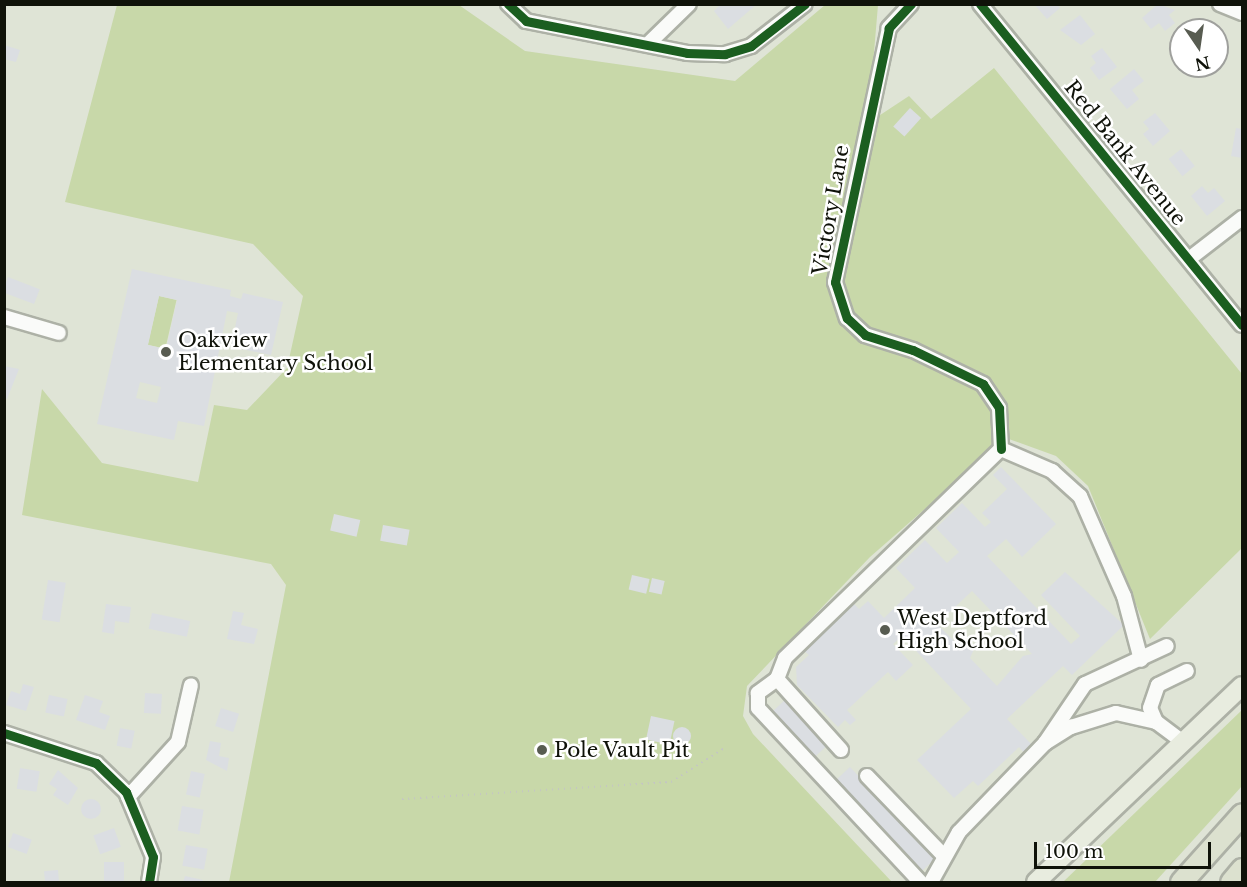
<!DOCTYPE html>
<html>
<head>
<meta charset="utf-8">
<style>
  body { margin:0 }
  #map { position:relative; width:1247px; height:887px; overflow:hidden; background:#dfe4d6; font-family:"Libre Baskerville",serif }
  div>[style] { position:absolute }
  .green>* { inset:0; background:#c8d8a9; transform-origin:0 0 }
  .building>* { inset:0; background:#dbdee2; transform-origin:0 0 }
  .round { border-radius:50% }
  .path>* { height:2px; margin-top:-1px; transform-origin:0; background:repeating-linear-gradient(90deg,#c4c6c2 0 1.5px,transparent 0 6px) }
  .roads { filter:drop-shadow(2px 0 #adb1a6) drop-shadow(-2px 0 #adb1a6) drop-shadow(0 2px #adb1a6) drop-shadow(0 -2px #adb1a6) }
  .minor>* { height:14px; margin:-7px; padding:0 7px; transform-origin:7px; border-radius:7px; background:#fafbf9 }
  .major>* { height:18px; margin:-9px; padding:0 9px; transform-origin:9px; border-radius:9px; background:#e8ecdf }
  .highway>* { height:21px; margin:-10.5px; padding:0 10.5px; transform-origin:10.5px; border-radius:10.5px; background:#dce1cf }
  .cycleway>* { height:9px; margin:-4.5px; padding:0 4.5px; transform-origin:4.5px; border-radius:4.5px; background:#1b5e20 }
  .dots>* { width:16px; height:16px; translate:-50% -50%; box-sizing:border-box; border:3px solid #fff; border-radius:50% }
  span { translate:-50% -50%; white-space:nowrap; text-align:center; line-height:1.15; -webkit-text-stroke:5px #fff; paint-order:stroke }
  .street-label { font-size:20px; color:#0f1209 }
  .poi-label { font-size:20px; color:#0f1209 }
  .left { translate:0 -50%; text-align:left }
  .frame { position:absolute; inset:0; border:6px solid #0f1209; pointer-events:none }
  .north { position:absolute; left:1169px; top:18px; width:60px; height:60px; box-sizing:border-box; background:#fff; border:2px solid #9fa09d; border-radius:50%; rotate:167deg; font-size:16px; font-weight:700; line-height:24px; text-align:center; color:#0f1209 }
  .north::after { content:''; display:block; margin:auto; width:21px; height:27px; background:#585c51; clip-path:polygon(50% 0,100% 100%,50% 72%,0 100%) }
  .scale { position:absolute; left:1034px; top:842px; width:177px; height:27px; box-sizing:border-box; border:3px solid #0f1209; border-top:0; padding-left:8px; font-size:18px; line-height:21px; white-space:nowrap; color:#0f1209; -webkit-text-stroke:4px #fff; paint-order:stroke }
</style>
</head>
<body>
<div id="map">
  <div class="green">
    <div style="clip-path:polygon(117px 5px,459px 5px,525px 51px,735px 81px,825px 5px,878px 5px,868px 123px,909px 96px,931px 119px,994px 68px,1242px 374px,1242px 548px,1150px 639px,1088px 486px,1056px 456px,1006px 438px,870px 557px,747px 686px,743px 716px,753px 734px,892px 882px,229px 882px,286px 585px,271px 564px,22px 515px,42px 389px,102px 463px,198px 482px,214px 405px,247px 410px,287px 368px,303px 296px,253px 244px,65px 202px)"></div>
    <div style="left:159px;top:296px;width:18px;height:50px;rotate:13deg"></div>
    <div style="clip-path:polygon(1242px 710px,1242px 786px,1155px 882px,1063px 882px)"></div>
  </div>
  <div class="building">
    <div style="clip-path:polygon(721px 4px,757px 4px,728px 29px,714px 11px)"></div>
    <div style="clip-path:polygon(1034px 4px,1057px 4px,1060px 8px,1047px 19px)"></div>
    <div style="clip-path:polygon(1158px 4px,1175px 10px,1169px 15px,1175px 23px,1165px 31px,1159px 23px,1151px 29px,1142px 18px)"></div>
    <div style="clip-path:polygon(1080px 15px,1095px 34px,1081px 45px,1060px 30px)"></div>
    <div style="clip-path:polygon(4px 45px,20px 50px,16px 62px,4px 59px)"></div>
    <div style="clip-path:polygon(1102px 48px,1117px 67px,1099px 80px,1090px 68px,1096px 63px,1091px 56px)"></div>
    <div style="clip-path:polygon(1134px 69px,1144px 81px,1132px 90px,1139px 99px,1127px 109px,1110px 89px)"></div>
    <div style="left:910px;top:108px;width:15px;height:25px;rotate:42deg"></div>
    <div style="clip-path:polygon(1155px 113px,1170px 131px,1153px 146px,1143px 134px,1149px 129px,1143px 122px)"></div>
    <div style="clip-path:polygon(1236px 128px,1242px 129px,1242px 158px,1231px 156px)"></div>
    <div style="left:1181px;top:149px;width:22px;height:16px;rotate:51deg"></div>
    <div style="clip-path:polygon(1202px 186px,1208px 193px,1214px 188px,1225px 201px,1207px 216px,1191px 196px)"></div>
    <div style="clip-path:polygon(evenodd,132px 269px,231px 290px,230px 296px,241px 299px,243px 293px,283px 302px,271px 355px,231px 347px,238px 313px,227px 311px,204px 426px,178px 421px,174px 440px,97px 424px,132px 269px,159px 296px,177px 300px,166px 349px,148px 345px,159px 296px,132px 269px,140px 382px,161px 387px,157px 403px,136px 398px,140px 382px)"></div>
    <div style="left:8px;top:277px;width:34px;height:16px;rotate:21deg"></div>
    <div style="clip-path:polygon(4px 366px,19px 369px,7px 399px,4px 398px)"></div>
    <div style="clip-path:polygon(evenodd,1001px 467px,1056px 524px,1022px 557px,1006px 539px,987px 556px,1071px 644px,1080px 636px,1041px 595px,1065px 572px,1124px 625px,1072px 675px,1063px 666px,1007px 719px,1034px 747px,1026px 755px,1019px 747px,978px 786px,973px 781px,954px 798px,917px 760px,971px 709px,902px 636px,893px 644px,913px 665px,896px 681px,888px 672px,847px 710px,856px 720px,850px 725px,845px 720px,838px 727px,797px 685px,796px 667px,809px 655px,804px 651px,854px 604px,859px 609px,868px 601px,884px 618px,915px 588px,896px 568px,925px 540px,947px 563px,959px 552px,936px 528px,962px 503px,985px 527px,991px 522px,982px 513px,1007px 489px,993px 475px,1001px 467px,972px 591px,1032px 654px,1023px 656px,997px 686px,970px 658px,975px 647px,971px 643px,963px 650px,937px 624px,972px 591px)"></div>
    <div style="left:334px;top:514px;width:27px;height:17px;rotate:13deg"></div>
    <div style="left:383px;top:525px;width:27px;height:16px;rotate:10deg"></div>
    <div style="left:632px;top:575px;width:18px;height:15px;rotate:13deg"></div>
    <div style="left:652px;top:578px;width:13px;height:14px;rotate:13deg"></div>
    <div style="left:48px;top:580px;width:18px;height:40px;rotate:9deg"></div>
    <div style="clip-path:polygon(106px 604px,131px 607px,129px 623px,115px 621px,114px 634px,102px 632px)"></div>
    <div style="clip-path:polygon(233px 611px,244px 613px,241px 625px,258px 629px,254px 644px,227px 639px)"></div>
    <div style="left:152px;top:613px;width:39px;height:16px;rotate:12deg"></div>
    <div style="clip-path:polygon(23px 684px,34px 687px,26px 711px,6px 705px,11px 691px,20px 694px)"></div>
    <div style="left:145px;top:693px;width:17px;height:20px;rotate:3deg"></div>
    <div style="left:49px;top:695px;width:19px;height:18px;rotate:12deg"></div>
    <div style="clip-path:polygon(85px 695px,103px 701px,99px 712px,110px 716px,105px 730px,76px 720px)"></div>
    <div style="left:786px;top:699px;width:62px;height:21px;rotate:47deg"></div>
    <div style="left:221px;top:708px;width:19px;height:19px;rotate:18deg"></div>
    <div style="left:651px;top:716px;width:24px;height:24px;rotate:12deg"></div>
    <div class="round" style="left:673px;top:727px;width:18px;height:18px"></div>
    <div style="left:120px;top:728px;width:15px;height:18px;rotate:11deg"></div>
    <div style="clip-path:polygon(210px 741px,221px 743px,219px 756px,229px 758px,227px 771px,206px 760px)"></div>
    <div style="left:850px;top:767px;width:125px;height:22px;rotate:47deg"></div>
    <div style="left:20px;top:768px;width:20px;height:21px;rotate:9deg"></div>
    <div style="clip-path:polygon(58px 770px,78px 788px,68px 805px,53px 795px,57px 789px,49px 784px)"></div>
    <div style="left:191px;top:771px;width:14px;height:24px;rotate:12deg"></div>
    <div class="round" style="left:81px;top:799px;width:20px;height:20px"></div>
    <div style="left:182px;top:806px;width:22px;height:25px;rotate:10deg"></div>
    <div style="left:114px;top:828px;width:20px;height:22px;rotate:70deg"></div>
    <div style="left:13px;top:833px;width:20px;height:15px;rotate:20deg"></div>
    <div style="left:186px;top:845px;width:22px;height:21px;rotate:10deg"></div>
    <div style="left:124px;top:862px;width:20px;height:20px;rotate:90deg"></div>
    <div style="left:58px;top:870px;width:12px;height:14px;rotate:85deg"></div>
    <div style="clip-path:polygon(185px 876px,203px 880px,202px 882px,183px 882px)"></div>
  </div>
  <div class="path">
    <div style="left:402px;top:799px;width:270px;rotate:-3.6deg"></div>
    <div style="left:671px;top:782px;width:65px;rotate:-32.5deg"></div>
  </div>
  <div class="roads">
    <div class="minor">
      <div style="left:508px;top:4px;width:25px;rotate:43deg"></div>
      <div style="left:526px;top:21px;width:164px;rotate:11.2deg"></div>
      <div style="left:687px;top:53px;width:38px;rotate:2deg"></div>
      <div style="left:725px;top:54px;width:27px;rotate:-17deg"></div>
      <div style="left:751px;top:46px;width:68px;rotate:-37.9deg"></div>
      <div style="left:911px;top:4px;width:33px;rotate:133deg"></div>
      <div style="left:889px;top:28px;width:260px;rotate:102deg"></div>
      <div style="left:835px;top:282px;width:38px;rotate:72deg"></div>
      <div style="left:847px;top:318px;width:25px;rotate:43deg"></div>
      <div style="left:865px;top:335px;width:50px;rotate:17.4deg"></div>
      <div style="left:913px;top:350px;width:78px;rotate:25.9deg"></div>
      <div style="left:983px;top:384px;width:29px;rotate:56deg"></div>
      <div style="left:999px;top:408px;width:41px;rotate:87.2deg"></div>
      <div style="left:980px;top:4px;width:414px;rotate:50.8deg"></div>
      <div style="left:1220px;top:4px;width:24px;rotate:22deg"></div>
      <div style="left:648px;top:44px;width:57px;rotate:-44.3deg"></div>
      <div style="left:1189px;top:259px;width:67px;rotate:-37.7deg"></div>
      <div style="left:4px;top:317px;width:57px;rotate:16.2deg"></div>
      <div style="left:1001px;top:449px;width:56px;rotate:23.3deg"></div>
      <div style="left:1052px;top:471px;width:38px;rotate:42deg"></div>
      <div style="left:1080px;top:496px;width:109px;rotate:66.3deg"></div>
      <div style="left:1124px;top:596px;width:66px;rotate:75.1deg"></div>
      <div style="left:777px;top:679px;width:22px;rotate:-69deg"></div>
      <div style="left:785px;top:658px;width:301px;rotate:-44.1deg"></div>
      <div style="left:4px;top:733px;width:97px;rotate:18.1deg"></div>
      <div style="left:96px;top:763px;width:42px;rotate:44deg"></div>
      <div style="left:126px;top:792px;width:70px;rotate:67.4deg"></div>
      <div style="left:153px;top:857px;width:25px;rotate:99deg"></div>
      <div style="left:1183px;top:742px;width:34px;rotate:-143deg"></div>
      <div style="left:1156px;top:722px;width:15px;rotate:-113deg"></div>
      <div style="left:1150px;top:708px;width:24px;rotate:-71deg"></div>
      <div style="left:1158px;top:685px;width:32px;rotate:-26deg"></div>
      <div style="left:1045px;top:743px;width:31px;rotate:-32deg"></div>
      <div style="left:1071px;top:727px;width:47px;rotate:-17.3deg"></div>
      <div style="left:1116px;top:713px;width:41px;rotate:12.7deg"></div>
      <div style="left:841px;top:750px;width:96px;rotate:-132deg"></div>
      <div style="left:777px;top:679px;width:24px;rotate:144deg"></div>
      <div style="left:758px;top:693px;width:15px;rotate:90deg"></div>
      <div style="left:758px;top:708px;width:238px;rotate:47deg"></div>
      <div style="left:867px;top:776px;width:110px;rotate:46.1deg"></div>
      <div style="left:128px;top:797px;width:74px;rotate:-47.7deg"></div>
      <div style="left:178px;top:742px;width:58px;rotate:-77.2deg"></div>
      <div style="left:931px;top:882px;width:57px;rotate:-60.8deg"></div>
      <div style="left:959px;top:832px;width:124px;rotate:-46deg"></div>
      <div style="left:1045px;top:743px;width:71px;rotate:-55.9deg"></div>
      <div style="left:1085px;top:684px;width:90px;rotate:-24.9deg"></div>
    </div>
    <div class="major">
      <div style="left:1036px;top:882px;width:284px;rotate:-43.6deg"></div>
    </div>
    <div class="highway">
      <div style="left:1181px;top:882px;width:91px;rotate:-48.1deg"></div>
      <div style="left:1231px;top:882px;width:17px;rotate:-50deg"></div>
    </div>
  </div>
  <div class="cycleway">
    <div style="left:508px;top:4px;width:25px;rotate:43deg"></div>
    <div style="left:526px;top:21px;width:164px;rotate:11.2deg"></div>
    <div style="left:687px;top:53px;width:38px;rotate:2deg"></div>
    <div style="left:725px;top:54px;width:27px;rotate:-17deg"></div>
    <div style="left:751px;top:46px;width:68px;rotate:-37.9deg"></div>
    <div style="left:911px;top:4px;width:33px;rotate:133deg"></div>
    <div style="left:889px;top:28px;width:260px;rotate:102deg"></div>
    <div style="left:835px;top:282px;width:38px;rotate:72deg"></div>
    <div style="left:847px;top:318px;width:25px;rotate:43deg"></div>
    <div style="left:865px;top:335px;width:50px;rotate:17.4deg"></div>
    <div style="left:913px;top:350px;width:78px;rotate:25.9deg"></div>
    <div style="left:983px;top:384px;width:29px;rotate:56deg"></div>
    <div style="left:999px;top:408px;width:41px;rotate:87.2deg"></div>
    <div style="left:980px;top:4px;width:414px;rotate:50.8deg"></div>
    <div style="left:4px;top:733px;width:97px;rotate:18.1deg"></div>
    <div style="left:96px;top:763px;width:42px;rotate:44deg"></div>
    <div style="left:126px;top:792px;width:70px;rotate:67.4deg"></div>
    <div style="left:153px;top:857px;width:25px;rotate:99deg"></div>
  </div>
  <div class="dots">
    <div style="left:166px;top:352px;background:#585c51"></div>
    <div style="left:885px;top:630px;background:#585c51"></div>
    <div style="left:542px;top:750px;background:#585c51"></div>
  </div>
  <div class="street-label">
    <span style="left:1125px;top:153px;rotate:51deg">Red Bank Avenue</span>
    <span style="left:831px;top:210px;rotate:-80deg">Victory Lane</span>
  </div>
  <div class="poi-label">
    <span class="left" style="left:178px;top:352px">Oakview<br>Elementary School</span>
    <span class="left" style="left:897px;top:630px">West Deptford<br>High School</span>
    <span class="left" style="left:554px;top:750px">Pole Vault Pit</span>
  </div>
  <div class="frame"></div>
  <div class="north">N</div>
  <div class="scale">100 m</div>
</div>
</body>
</html>
